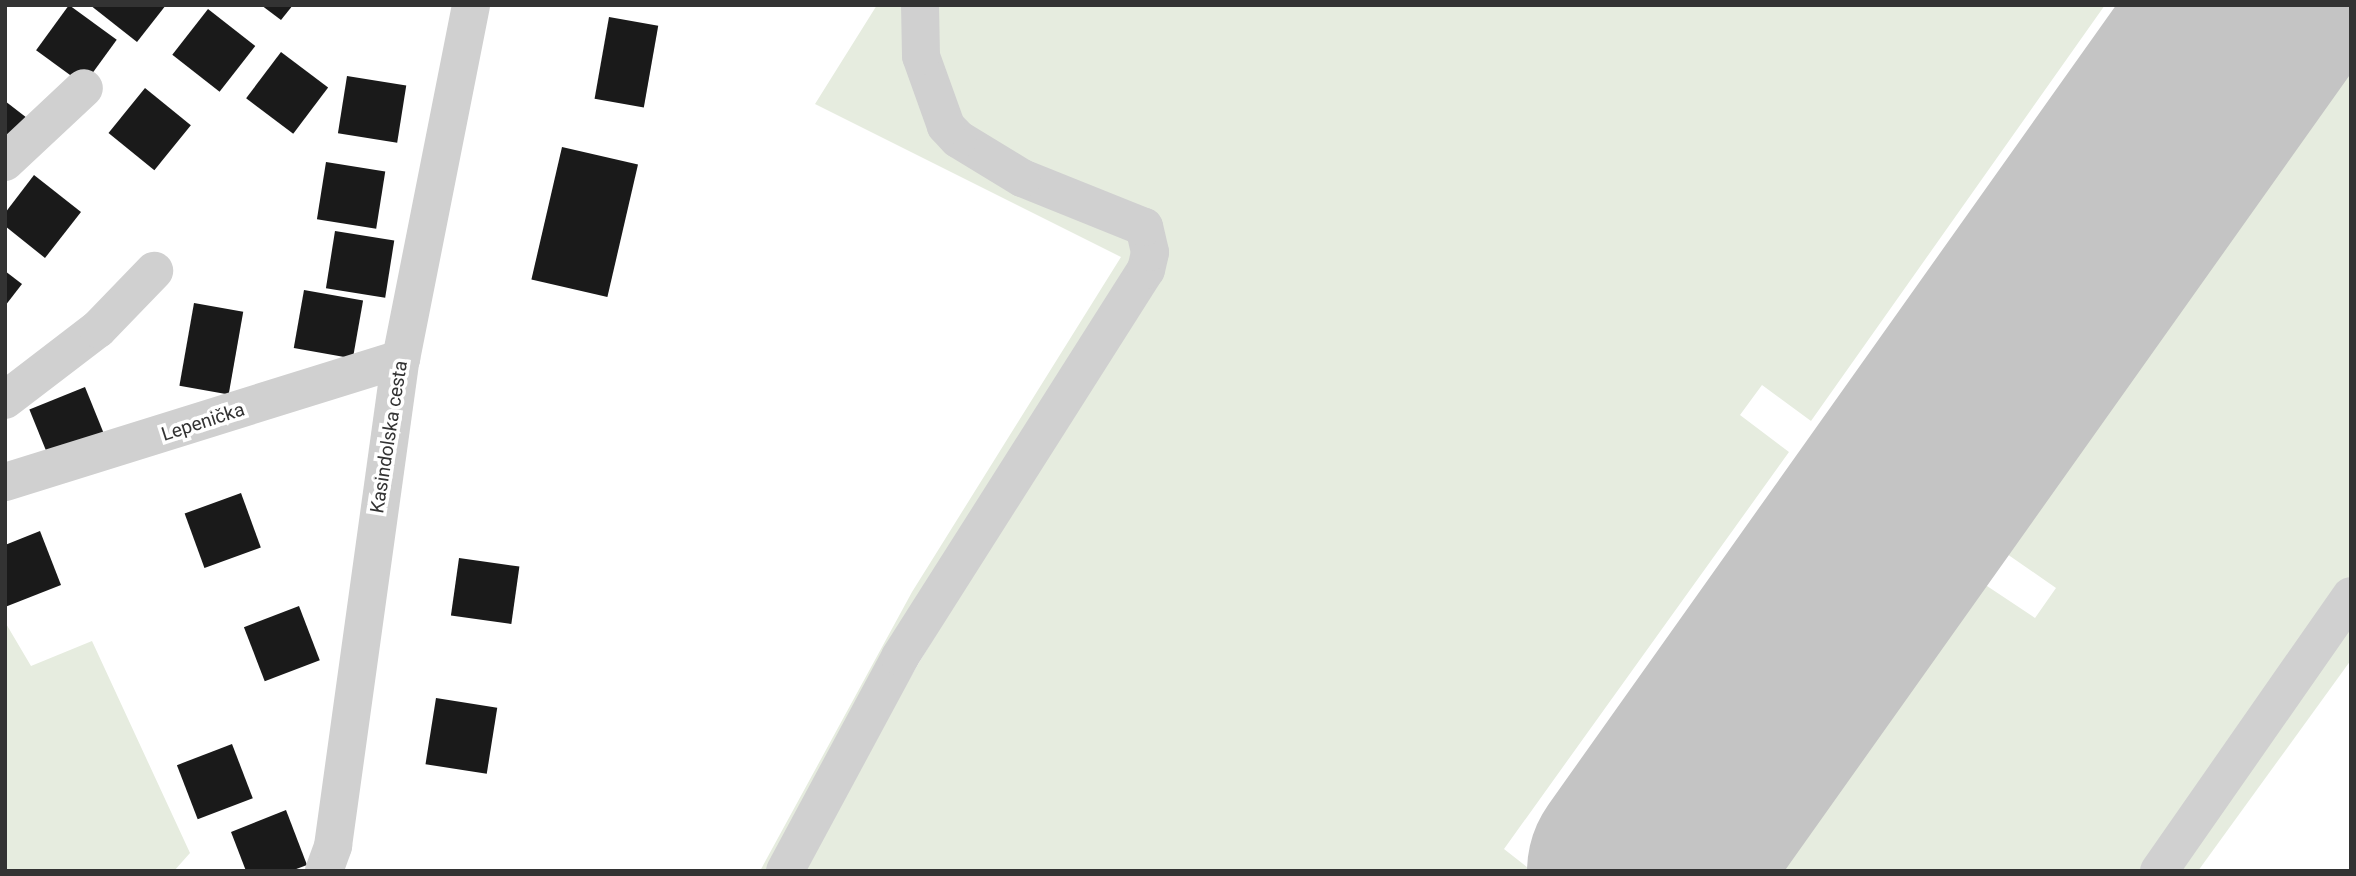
<!DOCTYPE html>
<html>
<head>
<meta charset="utf-8">
<style>
  body { margin:0 }
  #map { position:relative; width:2356px; height:876px; overflow:hidden; background:#fff; font-family:Roboto,sans-serif }
  div>[style] { position:absolute }
  .green>* { inset:0; background:#e6ecdf }
  .runway>* { height:231px; margin:-115.5px; padding:0 115.5px; transform-origin:115.5px; border-radius:115.5px; background:#c4c4c4 }
  .building>* { inset:0; background:#1a1a1a; transform-origin:0 0 }
  .minor>* { height:38px; margin:-19px; padding:0 19px; transform-origin:19px; border-radius:19px; background:#d0d0d0 }
  span { translate:-50% -50%; white-space:nowrap; text-align:center; line-height:1.15; -webkit-text-stroke:7px #fff; paint-order:stroke }
  .street-label { font-size:19px; color:#333 }
  .frame { position:absolute; inset:0; border:7px solid #333; pointer-events:none }
</style>
</head>
<body>
<div id="map">
  <div class="green">
    <div style="clip-path:polygon(877px 5px,909px 5px,923px 102px,1124px 230px,1136px 256px,776px 871px,760px 871px,912px 592px,1121px 257px,815px 104px)"></div>
    <div style="clip-path:polygon(930px 5px,2105px 5px,1811px 421px,1762px 385px,1740px 415px,1789px 452px,1504px 849px,1532px 871px,794px 871px,1162px 258px,994px 155px,943px 92px)"></div>
    <div style="clip-path:polygon(2351px 64px,2351px 578px,2145px 871px,1777px 871px,1984px 584px,2035px 618px,2056px 588px,2007px 554px)"></div>
    <div style="clip-path:polygon(2351px 612px,2351px 660px,2198px 871px,2170px 871px)"></div>
    <div style="clip-path:polygon(5px 622px,31px 666px,92px 641px,190px 853px,174px 871px,5px 871px)"></div>
  </div>
  <div class="runway">
    <div style="left:1642px;top:871px;width:1062px;rotate:-54.62deg"></div>
  </div>
  <div class="building">
    <div style="left:69px;top:5px;width:59px;height:56px;rotate:36deg"></div>
    <div style="clip-path:polygon(90px 5px,166px 5px,137px 42px)"></div>
    <div style="clip-path:polygon(261px 5px,293px 5px,281px 20px)"></div>
    <div style="left:208px;top:9px;width:60px;height:58px;rotate:38deg"></div>
    <div style="left:609px;top:17px;width:50px;height:83px;rotate:10deg"></div>
    <div style="left:281px;top:52px;width:59px;height:58px;rotate:37deg"></div>
    <div style="left:347px;top:76px;width:60px;height:58px;rotate:9deg"></div>
    <div style="left:145px;top:88px;width:59px;height:58px;rotate:39deg"></div>
    <div style="clip-path:polygon(5px 101px,27px 118px,5px 146px)"></div>
    <div style="left:562px;top:147px;width:78px;height:136px;rotate:13deg"></div>
    <div style="left:326px;top:162px;width:60px;height:58px;rotate:9deg"></div>
    <div style="clip-path:polygon(34px 175px,81px 212px,45px 258px,5px 226px,5px 213px)"></div>
    <div style="left:335px;top:231px;width:60px;height:58px;rotate:9deg"></div>
    <div style="clip-path:polygon(5px 271px,22px 284px,5px 306px)"></div>
    <div style="left:304px;top:290px;width:60px;height:59px;rotate:10deg"></div>
    <div style="left:194px;top:303px;width:50px;height:84px;rotate:10deg"></div>
    <div style="left:85px;top:387px;width:57px;height:60px;rotate:68deg"></div>
    <div style="left:241px;top:493px;width:58px;height:60px;rotate:70deg"></div>
    <div style="clip-path:polygon(40px 531px,61px 585px,5px 607px,5px 545px)"></div>
    <div style="left:459px;top:558px;width:61px;height:58px;rotate:8deg"></div>
    <div style="left:299px;top:606px;width:58px;height:59px;rotate:69deg"></div>
    <div style="left:436px;top:698px;width:62px;height:67px;rotate:9deg"></div>
    <div style="left:232px;top:744px;width:58px;height:59px;rotate:69deg"></div>
    <div style="clip-path:polygon(286px 810px,307px 865px,291px 871px,246px 871px,231px 832px)"></div>
  </div>
  <div class="minor">
    <div style="left:5px;top:162px;width:108px;rotate:-43.1deg"></div>
    <div style="left:5px;top:400px;width:117px;rotate:-37.4deg"></div>
    <div style="left:98px;top:329px;width:81px;rotate:-46deg"></div>
    <div style="left:5px;top:482px;width:415px;rotate:-17.3deg"></div>
    <div style="left:324px;top:871px;width:27px;rotate:-70deg"></div>
    <div style="left:333px;top:846px;width:492px;rotate:-82.1deg"></div>
    <div style="left:401px;top:359px;width:361px;rotate:-78.8deg"></div>
    <div style="left:785px;top:871px;width:243px;rotate:-61.7deg"></div>
    <div style="left:900px;top:657px;width:459px;rotate:-57.6deg"></div>
    <div style="left:1146px;top:270px;width:18px;rotate:-77deg"></div>
    <div style="left:1150px;top:252px;width:26px;rotate:-103deg"></div>
    <div style="left:1144px;top:227px;width:131px;rotate:-158.1deg"></div>
    <div style="left:1022px;top:178px;width:75px;rotate:-148.6deg"></div>
    <div style="left:958px;top:139px;width:18px;rotate:-133deg"></div>
    <div style="left:946px;top:126px;width:74px;rotate:-109.7deg"></div>
    <div style="left:921px;top:56px;width:51px;rotate:-91.1deg"></div>
    <div style="left:2159px;top:871px;width:335px;rotate:-55.1deg"></div>
  </div>
  <div class="street-label">
    <span style="left:203px;top:422px;rotate:-18deg">Lepenička</span>
    <span style="left:389px;top:437px;rotate:-81deg">Kasindolska cesta</span>
  </div>
  <div class="frame"></div>
</div>
</body>
</html>
